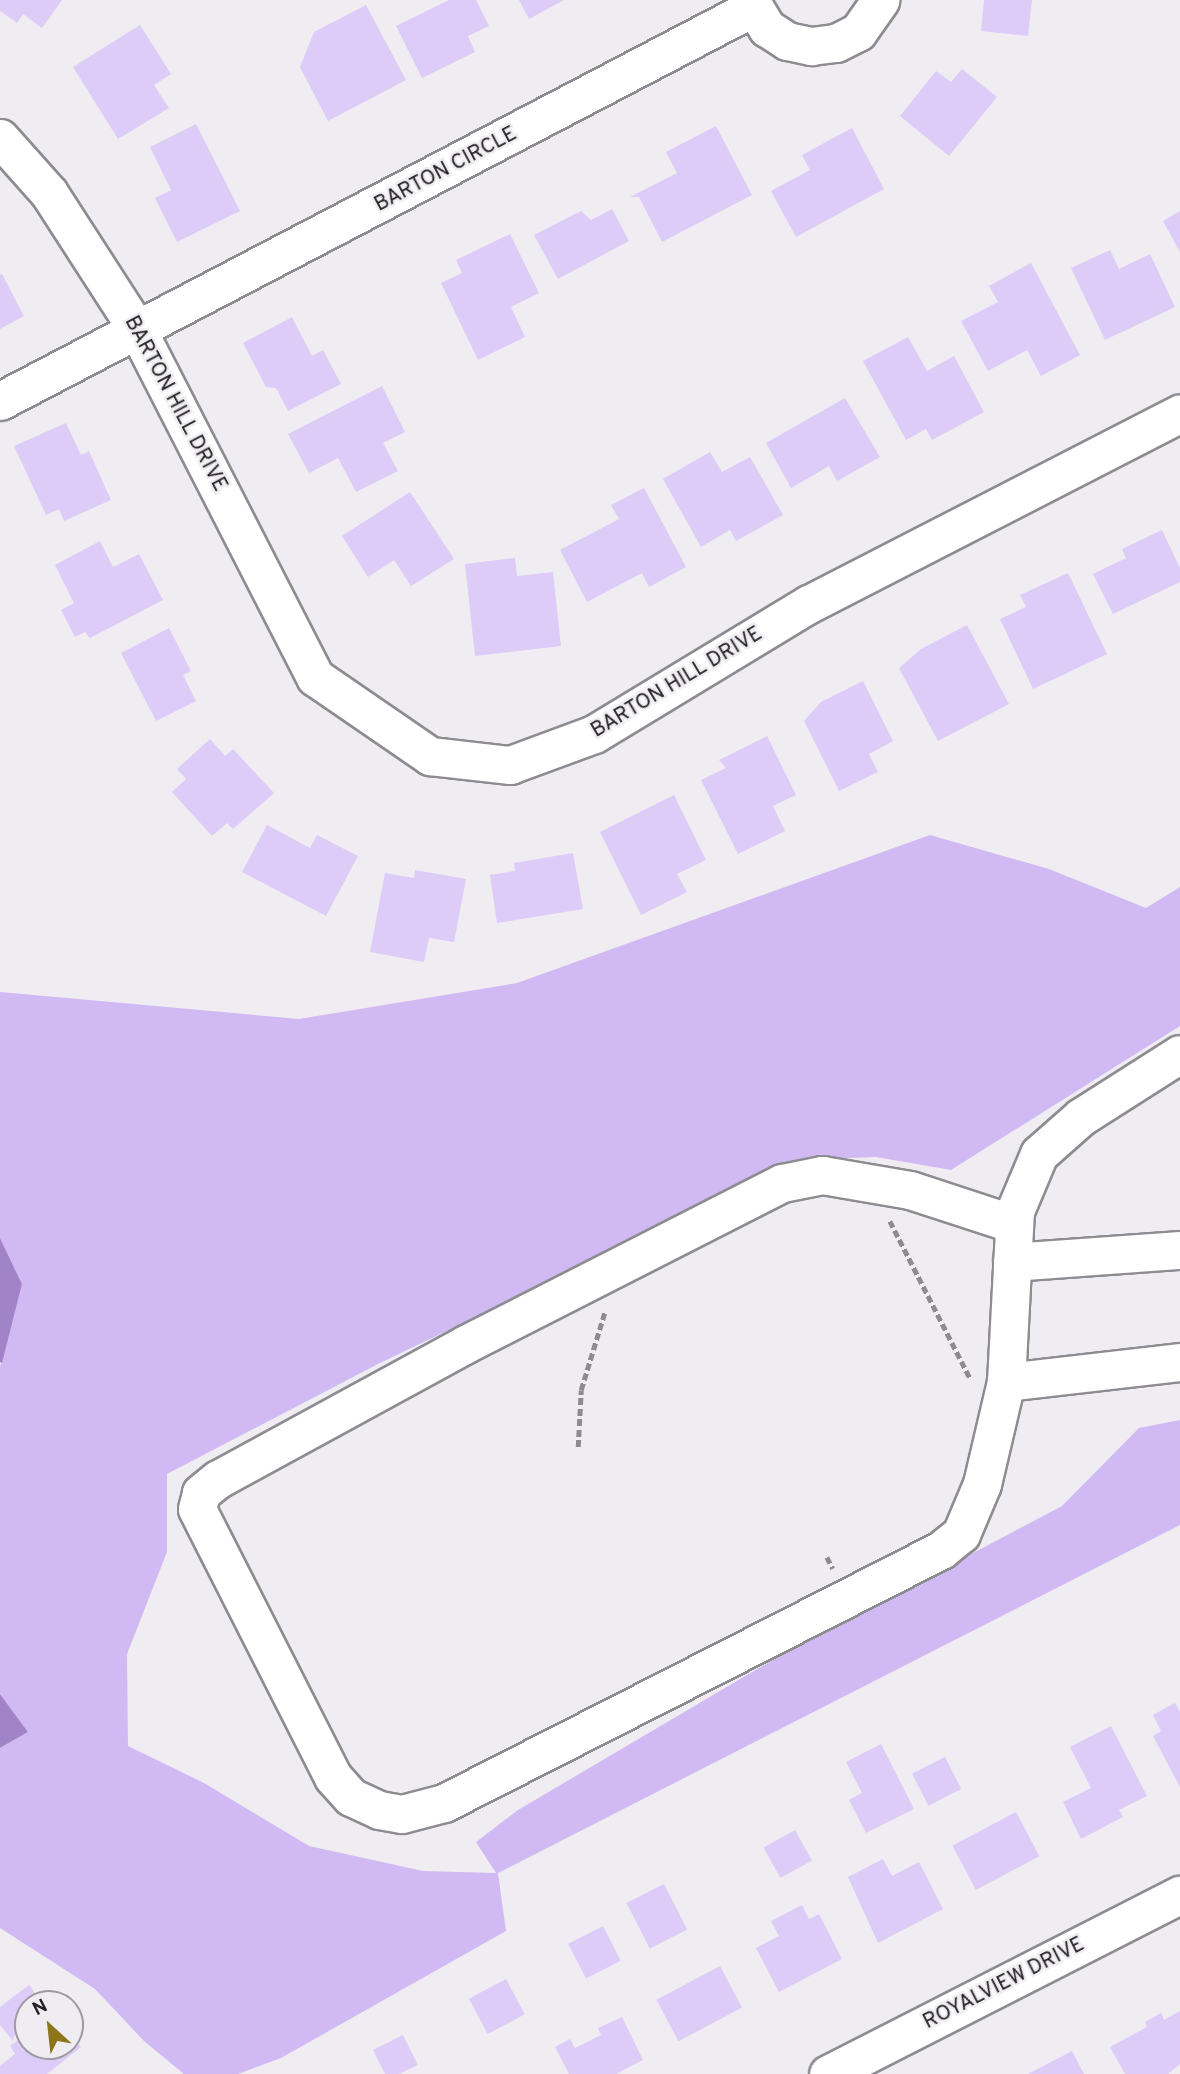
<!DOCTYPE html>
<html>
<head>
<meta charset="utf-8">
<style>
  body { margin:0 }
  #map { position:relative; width:1180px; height:2074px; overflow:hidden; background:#efedf1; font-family:Overpass,sans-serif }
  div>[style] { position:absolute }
  .green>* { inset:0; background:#d1baf3 }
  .water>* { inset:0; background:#a183c8 }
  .building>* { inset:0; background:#ddccf7; transform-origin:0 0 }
  .path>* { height:4.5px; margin-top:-2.25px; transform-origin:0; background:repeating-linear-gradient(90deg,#8d8b8e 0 7px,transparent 0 10.5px) }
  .roads { filter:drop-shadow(2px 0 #8d8c90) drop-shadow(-2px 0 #8d8c90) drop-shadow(0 2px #8d8c90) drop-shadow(0 -2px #8d8c90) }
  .minor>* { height:37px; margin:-18.5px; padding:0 18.5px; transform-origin:18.5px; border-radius:18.5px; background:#fff }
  span { translate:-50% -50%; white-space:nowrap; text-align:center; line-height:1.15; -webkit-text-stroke:5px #efedf1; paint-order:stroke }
  .street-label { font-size:21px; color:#222123 }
  .north { position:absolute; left:14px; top:1990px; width:70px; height:70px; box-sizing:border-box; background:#efedf1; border:2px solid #9d9b9f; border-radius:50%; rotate:333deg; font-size:19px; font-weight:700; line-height:28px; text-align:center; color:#222123 }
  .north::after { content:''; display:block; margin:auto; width:24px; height:32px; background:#8d7519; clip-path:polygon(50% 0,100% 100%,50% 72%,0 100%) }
</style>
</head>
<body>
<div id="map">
  <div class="green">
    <div style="clip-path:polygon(930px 835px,1049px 869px,1146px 908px,1180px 887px,1180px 1026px,951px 1170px,876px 1157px,802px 1160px,378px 1364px,167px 1474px,167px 1552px,127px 1654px,128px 1746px,204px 1783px,309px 1846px,423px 1871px,496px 1873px,476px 1842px,518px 1810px,786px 1652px,1062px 1506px,1139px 1428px,1180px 1420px,1180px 1525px,498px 1873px,506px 1931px,281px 2058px,238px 2074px,184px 2074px,144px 2041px,95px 1989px,0 1928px,0 1748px,28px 1732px,0 1694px,0 1367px,22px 1284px,0 1238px,0 992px,299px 1019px,517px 983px)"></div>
  </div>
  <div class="water">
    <div style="clip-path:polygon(0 1238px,22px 1284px,2px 1363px,0 1362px)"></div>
    <div style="clip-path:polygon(0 1694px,28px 1732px,0 1748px)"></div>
  </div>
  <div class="building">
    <div style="clip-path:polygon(0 0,62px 0,42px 28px,23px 14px,17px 23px,0 11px)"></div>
    <div style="clip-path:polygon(449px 0,476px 0,489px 26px,468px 36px,475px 52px,422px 78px,396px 26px)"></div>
    <div style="clip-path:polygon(519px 0,564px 0,529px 19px)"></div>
    <div style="clip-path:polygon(984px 0,1032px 0,1028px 36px,981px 31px)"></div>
    <div style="clip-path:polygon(366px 5px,406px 80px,328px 121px,300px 67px,314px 32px)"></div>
    <div style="clip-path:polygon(140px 25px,171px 74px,154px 85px,169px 108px,118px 139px,73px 67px)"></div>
    <div style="clip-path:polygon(962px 69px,997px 97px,949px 156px,900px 116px,936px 71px,951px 82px)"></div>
    <div style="clip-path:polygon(196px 124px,240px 211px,177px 242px,155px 198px,171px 190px,150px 147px)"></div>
    <div style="clip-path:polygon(716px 126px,752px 195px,662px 242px,639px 197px,630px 197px,677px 173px,666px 152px)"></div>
    <div style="clip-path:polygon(852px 128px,884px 189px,796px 237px,771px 191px,810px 170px,802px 155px)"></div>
    <div style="clip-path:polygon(612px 209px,629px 241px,558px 279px,534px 235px,581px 211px,591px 220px)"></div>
    <div style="clip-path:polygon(1180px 211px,1180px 252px,1163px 221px)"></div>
    <div style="clip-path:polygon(510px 234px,539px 293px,511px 307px,525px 337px,478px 360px,441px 283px,462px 273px,456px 260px)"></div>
    <div style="clip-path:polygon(1110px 250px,1119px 269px,1150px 254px,1175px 307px,1105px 340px,1071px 268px)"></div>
    <div style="clip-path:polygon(1031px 263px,1080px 355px,1041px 376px,1027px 350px,988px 371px,961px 321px,998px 302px,989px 286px)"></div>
    <div style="clip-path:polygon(2px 274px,24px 316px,0 329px,0 275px)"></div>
    <div style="clip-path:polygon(292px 317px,312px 356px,323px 350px,341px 384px,288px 411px,276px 388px,266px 387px,243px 343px)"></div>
    <div style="clip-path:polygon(908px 337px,927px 371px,954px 356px,984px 412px,932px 440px,926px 429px,906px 440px,863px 361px)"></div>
    <div style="clip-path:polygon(382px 386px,405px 432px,383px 443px,398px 471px,356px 492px,338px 458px,309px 473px,288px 434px)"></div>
    <div style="clip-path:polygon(845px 398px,880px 457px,837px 481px,829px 466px,791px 488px,766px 443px)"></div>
    <div style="clip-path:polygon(66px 423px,81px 455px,89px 451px,111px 500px,64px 521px,59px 509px,46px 515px,14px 446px)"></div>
    <div style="clip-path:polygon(710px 452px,722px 472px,750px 457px,783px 515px,736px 541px,730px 530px,701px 547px,663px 479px)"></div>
    <div style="clip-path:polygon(644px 488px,686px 567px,649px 587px,642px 573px,587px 602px,560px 550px,619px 519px,611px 505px)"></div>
    <div style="clip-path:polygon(410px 492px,454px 559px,411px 586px,394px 560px,368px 577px,342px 536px)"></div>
    <div style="clip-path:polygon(1162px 530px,1180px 568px,1180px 582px,1113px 614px,1093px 574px,1126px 558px,1122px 549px)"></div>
    <div style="clip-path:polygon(100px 541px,113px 567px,139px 554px,163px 600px,90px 638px,85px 632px,75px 637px,61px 610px,74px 603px,55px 565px)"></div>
    <div style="clip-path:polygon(515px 558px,517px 576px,553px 572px,561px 646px,475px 656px,465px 564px)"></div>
    <div style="clip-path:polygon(1068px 573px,1107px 654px,1033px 689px,1000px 619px,1026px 607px,1020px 595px)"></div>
    <div style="clip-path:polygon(967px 625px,1009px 704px,938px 741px,899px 668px,921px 649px)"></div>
    <div style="clip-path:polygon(169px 628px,191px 671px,183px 675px,196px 701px,156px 721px,121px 653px)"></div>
    <div style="clip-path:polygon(863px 681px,893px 741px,869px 754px,878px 772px,839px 791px,804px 721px,821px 702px)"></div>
    <div style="clip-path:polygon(767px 736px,796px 795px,773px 806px,785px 831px,738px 854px,701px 780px,726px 768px,719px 760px)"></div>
    <div style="clip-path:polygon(210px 739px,225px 756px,233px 749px,274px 793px,233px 829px,227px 823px,212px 836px,172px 792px,186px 779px,177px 769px)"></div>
    <div style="clip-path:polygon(674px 795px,706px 860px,677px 874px,687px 892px,641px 915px,600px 832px)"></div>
    <div style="clip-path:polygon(267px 825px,310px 848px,317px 835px,358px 856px,326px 916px,242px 872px)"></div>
    <div style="clip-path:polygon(573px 853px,583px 909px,497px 923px,490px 875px,515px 871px,514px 863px)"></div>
    <div style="clip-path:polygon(415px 870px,466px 879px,454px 942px,429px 938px,424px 962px,370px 952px,385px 873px,414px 878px)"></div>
    <div style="clip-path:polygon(1175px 1703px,1180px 1712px,1180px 1787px,1153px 1736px,1161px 1731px,1153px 1715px)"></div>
    <div style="clip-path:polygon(1111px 1726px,1147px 1796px,1119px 1810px,1123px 1817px,1081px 1839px,1063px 1802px,1091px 1788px,1070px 1747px)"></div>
    <div style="clip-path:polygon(881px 1744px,914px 1809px,866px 1833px,849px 1800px,862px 1793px,846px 1762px)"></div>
    <div style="left:945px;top:1757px;width:36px;height:37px;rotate:63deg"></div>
    <div style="left:1016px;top:1812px;width:50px;height:72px;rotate:62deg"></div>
    <div style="left:795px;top:1830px;width:35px;height:36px;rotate:61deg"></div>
    <div style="clip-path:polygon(883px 1859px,892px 1876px,919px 1862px,943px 1909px,878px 1943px,848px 1877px)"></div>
    <div style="left:664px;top:1884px;width:51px;height:42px;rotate:63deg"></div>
    <div style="clip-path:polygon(802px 1905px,809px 1919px,819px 1914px,842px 1959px,779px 1992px,756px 1948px,779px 1936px,771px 1921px)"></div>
    <div style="left:603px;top:1926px;width:39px;height:39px;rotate:63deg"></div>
    <div style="left:720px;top:1966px;width:47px;height:72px;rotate:62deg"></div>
    <div style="left:506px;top:1979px;width:40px;height:42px;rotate:62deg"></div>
    <div style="clip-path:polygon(29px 1985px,43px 2004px,28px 2004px,28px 2030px,14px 2036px,13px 2041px,0 2025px,0 2007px)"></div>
    <div style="clip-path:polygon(1180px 2011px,1180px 2064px,1168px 2074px,1125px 2074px,1110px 2047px,1147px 2027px,1145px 2022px,1161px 2013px,1164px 2020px)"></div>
    <div style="clip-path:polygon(622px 2017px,643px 2060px,616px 2074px,569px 2074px,555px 2047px,570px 2039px,575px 2048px,601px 2035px,598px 2028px)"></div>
    <div style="clip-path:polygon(28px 2033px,28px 2046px,70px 2046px,70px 2033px,81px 2047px,47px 2074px,0 2074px,0 2066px,15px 2054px,10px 2046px)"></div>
    <div style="clip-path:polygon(403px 2035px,418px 2065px,399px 2074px,385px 2074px,373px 2050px)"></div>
    <div style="clip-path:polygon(1072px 2051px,1084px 2074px,1028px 2074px)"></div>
  </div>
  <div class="path">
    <div style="left:890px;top:1221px;width:176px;rotate:63deg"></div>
    <div style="left:578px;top:1447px;width:57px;rotate:-87deg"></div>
    <div style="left:581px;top:1390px;width:83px;rotate:-73.1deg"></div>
    <div style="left:827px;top:1557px;width:13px;rotate:63deg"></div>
  </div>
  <div class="roads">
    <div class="minor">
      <div style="left:750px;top:0;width:33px;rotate:59deg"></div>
      <div style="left:767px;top:28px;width:24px;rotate:33deg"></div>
      <div style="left:787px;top:41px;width:25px;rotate:12deg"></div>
      <div style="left:811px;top:46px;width:25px;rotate:-7deg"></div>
      <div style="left:836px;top:43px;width:25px;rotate:-27deg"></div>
      <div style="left:858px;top:32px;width:39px;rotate:-55deg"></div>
      <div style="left:0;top:138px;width:74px;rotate:48.3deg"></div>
      <div style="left:49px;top:193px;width:164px;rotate:57.2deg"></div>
      <div style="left:138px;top:331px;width:389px;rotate:62.9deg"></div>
      <div style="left:315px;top:677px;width:140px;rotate:34.5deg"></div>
      <div style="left:430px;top:756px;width:81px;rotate:6.4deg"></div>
      <div style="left:510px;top:765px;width:90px;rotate:-20.3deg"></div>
      <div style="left:594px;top:734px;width:251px;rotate:-31.2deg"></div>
      <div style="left:809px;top:604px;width:417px;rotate:-27.2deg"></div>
      <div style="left:0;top:401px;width:849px;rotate:-27.59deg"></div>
      <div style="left:1014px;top:1224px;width:109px;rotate:-161.9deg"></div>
      <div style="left:910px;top:1190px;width:89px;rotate:-170.3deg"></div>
      <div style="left:822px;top:1175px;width:41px;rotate:168.7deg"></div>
      <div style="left:782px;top:1183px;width:355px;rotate:153deg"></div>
      <div style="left:466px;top:1344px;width:282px;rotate:151.4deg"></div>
      <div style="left:218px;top:1479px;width:22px;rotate:141deg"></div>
      <div style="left:201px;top:1493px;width:16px;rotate:104deg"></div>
      <div style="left:197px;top:1509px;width:301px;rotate:63.1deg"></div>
      <div style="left:333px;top:1777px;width:27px;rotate:48deg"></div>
      <div style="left:351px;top:1797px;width:31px;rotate:25deg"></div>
      <div style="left:379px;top:1810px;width:23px;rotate:10deg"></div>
      <div style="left:402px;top:1814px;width:43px;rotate:-14.7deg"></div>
      <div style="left:444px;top:1803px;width:558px;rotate:-26.98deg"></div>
      <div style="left:941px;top:1550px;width:26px;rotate:-39deg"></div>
      <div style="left:961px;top:1534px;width:54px;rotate:-67.2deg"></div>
      <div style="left:982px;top:1484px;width:105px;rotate:-76.8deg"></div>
      <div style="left:1006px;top:1382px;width:171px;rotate:-87deg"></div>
      <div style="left:1015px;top:1211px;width:62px;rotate:-67.2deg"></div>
      <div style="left:1039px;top:1154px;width:56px;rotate:-41.4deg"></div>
      <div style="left:1081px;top:1117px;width:117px;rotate:-32.5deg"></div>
      <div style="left:1012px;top:1262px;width:168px;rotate:-4.1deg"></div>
      <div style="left:1006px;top:1382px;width:175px;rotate:-6.6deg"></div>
      <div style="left:828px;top:2074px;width:395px;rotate:-27deg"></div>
    </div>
  </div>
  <div class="street-label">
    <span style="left:446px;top:170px;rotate:-28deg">BARTON CIRCLE</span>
    <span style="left:175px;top:404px;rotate:62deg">BARTON HILL DRIVE</span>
    <span style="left:677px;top:683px;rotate:-31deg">BARTON HILL DRIVE</span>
    <span style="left:1004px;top:1984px;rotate:-27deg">ROYALVIEW DRIVE</span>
  </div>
  <div class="north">N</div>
</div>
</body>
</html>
